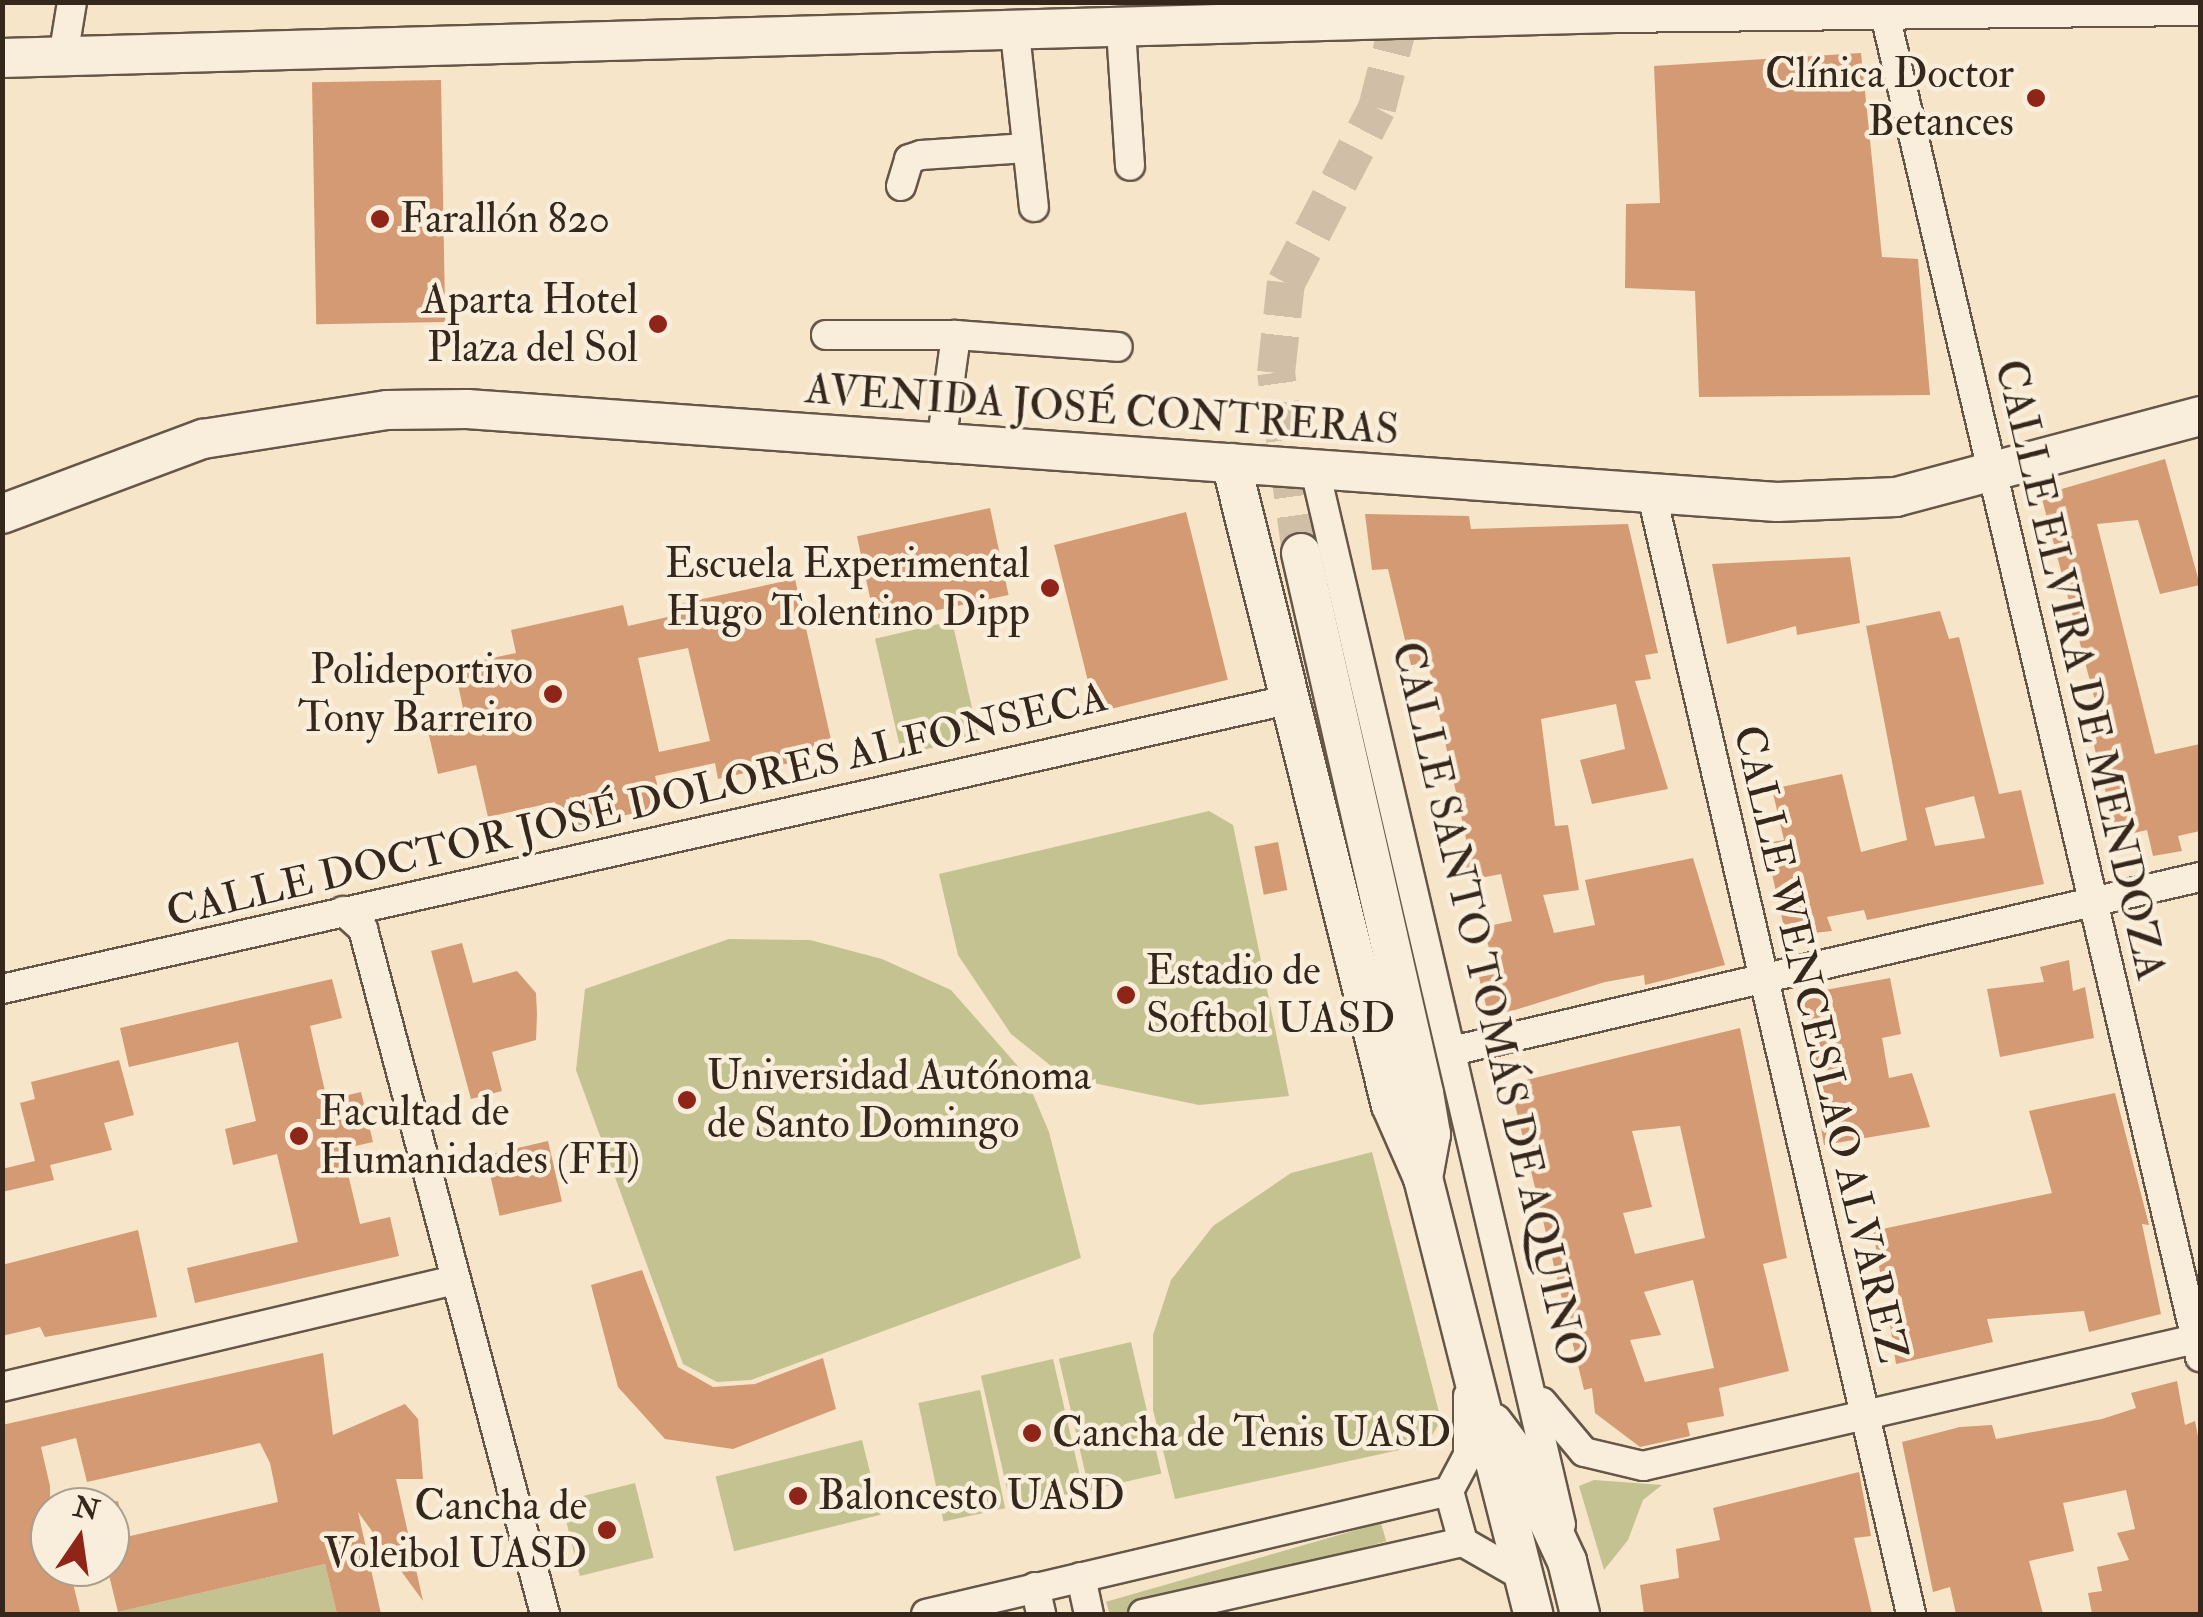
<!DOCTYPE html>
<html>
<head>
<meta charset="utf-8">
<style>
  body { margin:0 }
  #map { position:relative; width:2203px; height:1617px; overflow:hidden; background:#f6e5c8; font-family:"IM FELL Double Pica",serif }
  div>[style] { position:absolute }
  .green>* { inset:0; background:#c4c290; transform-origin:0 0 }
  .building>* { inset:0; background:#d49a73; transform-origin:0 0 }
  .secondary-tunnel>* { height:38px; margin-top:-19px; transform-origin:0; background:repeating-linear-gradient(90deg,#d0bfa6 0 38px,transparent 0 57px) }
  .roads { filter:drop-shadow(2px 0 #665648) drop-shadow(-2px 0 #665648) drop-shadow(0 2px #665648) drop-shadow(0 -2px #665648) }
  .street>* { height:28px; margin:-14px; padding:0 14px; transform-origin:14px; border-radius:14px; background:#f9eedb }
  .secondary>* { height:38px; margin:-19px; padding:0 19px; transform-origin:19px; border-radius:19px; background:#f9eedb }
  .dots>* { width:28px; height:28px; translate:-50% -50%; box-sizing:border-box; border:5px solid #f9eedb; border-radius:50% }
  span { translate:-50% -50%; white-space:nowrap; text-align:center; line-height:1.15; -webkit-text-stroke:9px #f9eedb; paint-order:stroke }
  .poi-label { font-size:42px; color:#36271d }
  .right { translate:-100% -50%; text-align:right }
  .left { translate:0 -50%; text-align:left }
  .street-label { font-size:42px; color:#36271d }
  .frame { position:absolute; inset:0; border:5px solid #36271d; pointer-events:none }
  .north { position:absolute; left:30px; top:1487px; width:100px; height:100px; box-sizing:border-box; background:#f9eedb; border:2px solid #ab9e8f; border-radius:50%; rotate:13deg; font-size:28px; font-weight:700; line-height:40px; text-align:center; color:#36271d }
  .north::after { content:''; display:block; margin:auto; width:35px; height:45px; background:#8f2418; clip-path:polygon(50% 0,100% 100%,50% 72%,0 100%) }
</style>
</head>
<body>
<div id="map">
  <div class="green">
    <div style="left:952px;top:621px;width:119px;height:79px;rotate:77deg"></div>
    <div style="clip-path:polygon(1209px 811px,1233px 825px,1289px 1096px,1199px 1105px,1065px 1077px,1011px 1034px,958px 955px,939px 874px)"></div>
    <div style="clip-path:polygon(729px 939px,810px 940px,882px 959px,951px 990px,1024px 1073px,1049px 1132px,1081px 1258px,751px 1380px,717px 1382px,683px 1364px,576px 1070px,585px 989px)"></div>
    <div style="clip-path:polygon(1372px 1152px,1441px 1420px,1427px 1444px,1175px 1499px,1153px 1410px,1153px 1335px,1171px 1280px,1213px 1226px,1291px 1173px)"></div>
    <div style="left:1131px;top:1342px;width:135px;height:74px;rotate:77deg"></div>
    <div style="left:1053px;top:1359px;width:135px;height:74px;rotate:77deg"></div>
    <div style="left:980px;top:1390px;width:121px;height:63px;rotate:78deg"></div>
    <div style="left:862px;top:1440px;width:77px;height:151px;rotate:76deg"></div>
    <div style="clip-path:polygon(1594px 1480px,1662px 1485px,1643px 1500px,1628px 1540px,1604px 1570px,1579px 1486px)"></div>
    <div style="left:635px;top:1483px;width:77px;height:76px;rotate:76deg"></div>
    <div style="left:1381px;top:1523px;width:19px;height:286px;rotate:74deg"></div>
    <div style="clip-path:polygon(325px 1564px,337px 1614px,118px 1612px)"></div>
  </div>
  <div class="building">
    <div style="clip-path:polygon(1861px 53px,1882px 257px,1918px 259px,1930px 395px,1699px 397px,1695px 291px,1625px 288px,1626px 204px,1660px 203px,1654px 66px)"></div>
    <div style="left:441px;top:80px;width:242px;height:129px;rotate:89deg"></div>
    <div style="clip-path:polygon(2165px 459px,2200px 585px,2160px 594px,2138px 520px,2097px 524px,2155px 754px,2200px 744px,2200px 831px,2178px 836px,2182px 851px,2153px 856px,2147px 830px,2117px 837px,2089px 726px,2101px 723px,2041px 495px)"></div>
    <div style="left:990px;top:508px;width:89px;height:136px;rotate:78deg"></div>
    <div style="left:1186px;top:512px;width:173px;height:136px;rotate:76deg"></div>
    <div style="clip-path:polygon(1365px 514px,1469px 516px,1471px 529px,1628px 524px,1658px 653px,1645px 655px,1651px 679px,1635px 681px,1668px 789px,1592px 804px,1580px 760px,1625px 749px,1616px 704px,1541px 719px,1555px 826px,1568px 825px,1579px 890px,1543px 895px,1554px 933px,1595px 925px,1585px 880px,1693px 858px,1725px 965px,1645px 985px,1644px 975px,1605px 982px,1489px 1018px,1479px 977px,1495px 974px,1484px 927px,1512px 921px,1501px 874px,1470px 880px,1461px 869px,1457px 849px,1468px 848px,1428px 663px,1411px 665px,1388px 569px,1372px 570px)"></div>
    <div style="clip-path:polygon(1850px 557px,1860px 623px,1797px 635px,1796px 626px,1727px 644px,1712px 564px)"></div>
    <div style="clip-path:polygon(evenodd,795px 579px,834px 753px,718px 779px,715px 763px,655px 776px,663px 807px,562px 829px,555px 802px,488px 817px,476px 765px,438px 774px,428px 731px,466px 722px,454px 666px,516px 653px,511px 630px,623px 605px,628px 626px,681px 614px,679px 604px,795px 579px,688px 648px,710px 741px,659px 752px,638px 658px,688px 648px)"></div>
    <div style="clip-path:polygon(evenodd,1940px 611px,1949px 639px,1959px 637px,1999px 794px,2021px 790px,2044px 884px,1867px 920px,1864px 910px,1827px 917px,1832px 931px,1786px 936px,1765px 843px,1784px 840px,1772px 789px,1842px 774px,1861px 852px,1907px 840px,1866px 626px,1940px 611px,1974px 796px,1985px 838px,1935px 846px,1925px 808px,1974px 796px)"></div>
    <div style="left:1278px;top:842px;width:49px;height:24px;rotate:79deg"></div>
    <div style="clip-path:polygon(462px 943px,473px 983px,517px 971px,536px 993px,537px 1014px,536px 1040px,492px 1052px,502px 1091px,471px 1099px,431px 951px)"></div>
    <div style="clip-path:polygon(2069px 960px,2073px 991px,2085px 987px,2094px 1038px,2000px 1057px,1987px 989px,2044px 982px,2040px 967px)"></div>
    <div style="clip-path:polygon(1890px 978px,1901px 1034px,1882px 1038px,1889px 1078px,1912px 1073px,1930px 1127px,1824px 1145px,1798px 995px)"></div>
    <div style="clip-path:polygon(332px 979px,342px 1018px,310px 1026px,327px 1100px,361px 1092px,373px 1142px,342px 1149px,360px 1224px,390px 1217px,399px 1256px,195px 1303px,187px 1268px,298px 1242px,277px 1154px,233px 1165px,225px 1129px,256px 1121px,238px 1042px,129px 1067px,120px 1028px)"></div>
    <div style="clip-path:polygon(evenodd,1740px 1028px,1787px 1258px,1763px 1264px,1789px 1371px,1719px 1388px,1724px 1416px,1687px 1423px,1690px 1436px,1640px 1447px,1595px 1413px,1592px 1388px,1584px 1390px,1510px 1084px,1740px 1028px,1680px 1126px,1705px 1238px,1635px 1254px,1623px 1213px,1652px 1207px,1632px 1131px,1680px 1126px,1740px 1028px,1693px 1280px,1714px 1368px,1645px 1382px,1630px 1340px,1661px 1335px,1644px 1292px,1693px 1280px)"></div>
    <div style="clip-path:polygon(119px 1060px,134px 1115px,104px 1123px,112px 1150px,50px 1165px,54px 1180px,2px 1192px,2px 1169px,35px 1161px,20px 1103px,35px 1099px,31px 1082px)"></div>
    <div style="clip-path:polygon(2115px 1093px,2149px 1225px,2142px 1224px,2161px 1314px,2089px 1332px,2084px 1311px,1987px 1319px,1993px 1342px,1896px 1364px,1889px 1318px,1902px 1314px,1895px 1275px,1881px 1278px,1873px 1231px,2052px 1193px,2029px 1111px)"></div>
    <div style="left:548px;top:1141px;width:62px;height:64px;rotate:77deg"></div>
    <div style="clip-path:polygon(138px 1230px,157px 1317px,45px 1337px,40px 1327px,2px 1336px,2px 1265px)"></div>
    <div style="clip-path:polygon(642px 1270px,678px 1367px,713px 1387px,755px 1384px,823px 1358px,836px 1409px,733px 1449px,665px 1439px,618px 1387px,591px 1285px)"></div>
    <div style="clip-path:polygon(323px 1353px,333px 1435px,405px 1404px,418px 1419px,423px 1479px,396px 1479px,423px 1601px,358px 1512px,381px 1614px,337px 1614px,325px 1564px,118px 1612px,107px 1567px,110px 1502px,118px 1501px,126px 1537px,278px 1502px,270px 1463px,260px 1443px,87px 1482px,76px 1438px,41px 1447px,50px 1486px,50px 1567px,69px 1567px,80px 1612px,2px 1614px,2px 1425px)"></div>
    <div style="clip-path:polygon(2177px 1381px,2185px 1425px,2195px 1421px,2200px 1447px,2200px 1614px,2092px 1614px,2088px 1593px,2102px 1591px,2097px 1567px,2129px 1560px,2117px 1533px,2135px 1529px,2126px 1490px,2063px 1503px,2074px 1551px,2029px 1561px,2043px 1614px,1956px 1614px,1950px 1587px,1933px 1592px,1902px 1442px,1960px 1427px,1992px 1425px,1996px 1439px,2102px 1419px,2136px 1408px,2131px 1393px)"></div>
    <div style="clip-path:polygon(1859px 1472px,1871px 1536px,1854px 1538px,1872px 1614px,1644px 1614px,1640px 1585px,1679px 1578px,1676px 1549px,1720px 1540px,1713px 1508px)"></div>
  </div>
  <div class="secondary-tunnel">
    <div style="left:1301px;top:553px;width:182px;rotate:-97.9deg"></div>
    <div style="left:1276px;top:373px;width:91px;rotate:-83.7deg"></div>
    <div style="left:1286px;top:283px;width:197px;rotate:-62.5deg"></div>
    <div style="left:1377px;top:108px;width:109px;rotate:-75.7deg"></div>
  </div>
  <div class="roads">
    <div class="street">
      <div style="left:1882px;top:2px;width:1392px;rotate:76.79deg"></div>
      <div style="left:1121px;top:30px;width:136px;rotate:86.2deg"></div>
      <div style="left:1015px;top:33px;width:175px;rotate:83.8deg"></div>
      <div style="left:63px;top:57px;width:56px;rotate:-80.7deg"></div>
      <div style="left:901px;top:186px;width:28px;rotate:-73deg"></div>
      <div style="left:909px;top:159px;width:13px;rotate:-18deg"></div>
      <div style="left:921px;top:155px;width:106px;rotate:-3.8deg"></div>
      <div style="left:826px;top:335px;width:130px"></div>
      <div style="left:941px;top:445px;width:111px;rotate:-82.2deg"></div>
      <div style="left:956px;top:335px;width:162px;rotate:4.2deg"></div>
      <div style="left:1315px;top:470px;width:1083px;rotate:76.87deg"></div>
      <div style="left:1651px;top:491px;width:1153px;rotate:76.96deg"></div>
      <div style="left:343px;top:911px;width:27px;rotate:42deg"></div>
      <div style="left:363px;top:929px;width:709px;rotate:75.12deg"></div>
      <div style="left:2px;top:989px;width:1318px;rotate:-12.67deg"></div>
      <div style="left:1452px;top:1051px;width:768px;rotate:-13.1deg"></div>
      <div style="left:2px;top:1387px;width:466px;rotate:-13.3deg"></div>
      <div style="left:1542px;top:1402px;width:65px;rotate:50deg"></div>
      <div style="left:1584px;top:1452px;width:61px;rotate:13.3deg"></div>
      <div style="left:1643px;top:1466px;width:572px;rotate:-12.94deg"></div>
      <div style="left:1449px;top:1491px;width:53px;rotate:74.6deg"></div>
      <div style="left:1081px;top:1577px;width:38px;rotate:78deg"></div>
      <div style="left:1035px;top:1587px;width:28px;rotate:77deg"></div>
      <div style="left:926px;top:1614px;width:537px;rotate:-13.23deg"></div>
      <div style="left:1449px;top:1491px;width:40px;rotate:-62deg"></div>
      <div style="left:1468px;top:1456px;width:60px;rotate:-90deg"></div>
      <div style="left:1143px;top:1614px;width:328px;rotate:-12.7deg"></div>
      <div style="left:1463px;top:1542px;width:70px;rotate:29.8deg"></div>
    </div>
    <div class="secondary">
      <div style="left:2px;top:58px;width:1614px;rotate:-1.6deg"></div>
      <div style="left:1615px;top:13px;width:585px;rotate:-0.69deg"></div>
      <div style="left:1231px;top:463px;width:662px;rotate:76.01deg"></div>
      <div style="left:1391px;top:1105px;width:80px;rotate:66.3deg"></div>
      <div style="left:1423px;top:1178px;width:450px;rotate:75.8deg"></div>
      <div style="left:2px;top:514px;width:215px;rotate:-20.5deg"></div>
      <div style="left:203px;top:439px;width:186px;rotate:-9deg"></div>
      <div style="left:387px;top:410px;width:80px;rotate:-0.7deg"></div>
      <div style="left:467px;top:409px;width:1313px;rotate:4.06deg"></div>
      <div style="left:1777px;top:502px;width:119px;rotate:-2.4deg"></div>
      <div style="left:1896px;top:497px;width:315px;rotate:-14.9deg"></div>
      <div style="left:1301px;top:553px;width:554px;rotate:77.17deg"></div>
      <div style="left:1424px;top:1093px;width:42px;rotate:80.3deg"></div>
      <div style="left:1431px;top:1134px;width:45px;rotate:100.3deg"></div>
      <div style="left:1493px;top:1423px;width:41px;rotate:52.9deg"></div>
      <div style="left:1518px;top:1456px;width:116px;rotate:65deg"></div>
      <div style="left:1567px;top:1561px;width:55px;rotate:76.2deg"></div>
    </div>
  </div>
  <div class="dots">
    <div style="left:2036px;top:98px;background:#8f2418"></div>
    <div style="left:380px;top:219px;background:#8f2418"></div>
    <div style="left:658px;top:324px;background:#8f2418"></div>
    <div style="left:1050px;top:588px;background:#8f2418"></div>
    <div style="left:553px;top:694px;background:#8f2418"></div>
    <div style="left:1126px;top:995px;background:#8f2418"></div>
    <div style="left:687px;top:1100px;background:#8f2418"></div>
    <div style="left:299px;top:1136px;background:#8f2418"></div>
    <div style="left:1032px;top:1433px;background:#8f2418"></div>
    <div style="left:798px;top:1496px;background:#8f2418"></div>
    <div style="left:607px;top:1530px;background:#8f2418"></div>
  </div>
  <div class="poi-label">
    <span class="right" style="left:2014px;top:98px">Clínica Doctor<br>Betances</span>
    <span class="left" style="left:400px;top:219px">Farallón 820</span>
    <span class="right" style="left:638px;top:324px">Aparta Hotel<br>Plaza del Sol</span>
    <span class="right" style="left:1030px;top:588px">Escuela Experimental<br>Hugo Tolentino Dipp</span>
    <span class="right" style="left:533px;top:694px">Polideportivo<br>Tony Barreiro</span>
    <span class="left" style="left:1146px;top:995px">Estadio de<br>Softbol UASD</span>
    <span class="left" style="left:707px;top:1100px">Universidad Autónoma<br>de Santo Domingo</span>
    <span class="left" style="left:319px;top:1136px">Facultad de<br>Humanidades (FH)</span>
    <span class="left" style="left:1052px;top:1433px">Cancha de Tenis UASD</span>
    <span class="left" style="left:818px;top:1496px">Baloncesto UASD</span>
    <span class="right" style="left:587px;top:1530px">Cancha de<br>Voleibol UASD</span>
  </div>
  <div class="street-label">
    <span style="left:1102px;top:410px;rotate:4deg">AVENIDA JOSÉ CONTRERAS</span>
    <span style="left:2080px;top:670px;rotate:77deg">CALLE ELVIRA DE MENDOZA</span>
    <span style="left:637px;top:805px;rotate:-13deg">CALLE DOCTOR JOSÉ DOLORES ALFONSECA</span>
    <span style="left:1489px;top:1004px;rotate:77deg">CALLE SANTO TOMÁS DE AQUINO</span>
    <span style="left:1820px;top:1044px;rotate:77deg">CALLE WENCESLAO ALVAREZ</span>
  </div>
  <div class="frame"></div>
  <div class="north">N</div>
</div>
</body>
</html>
